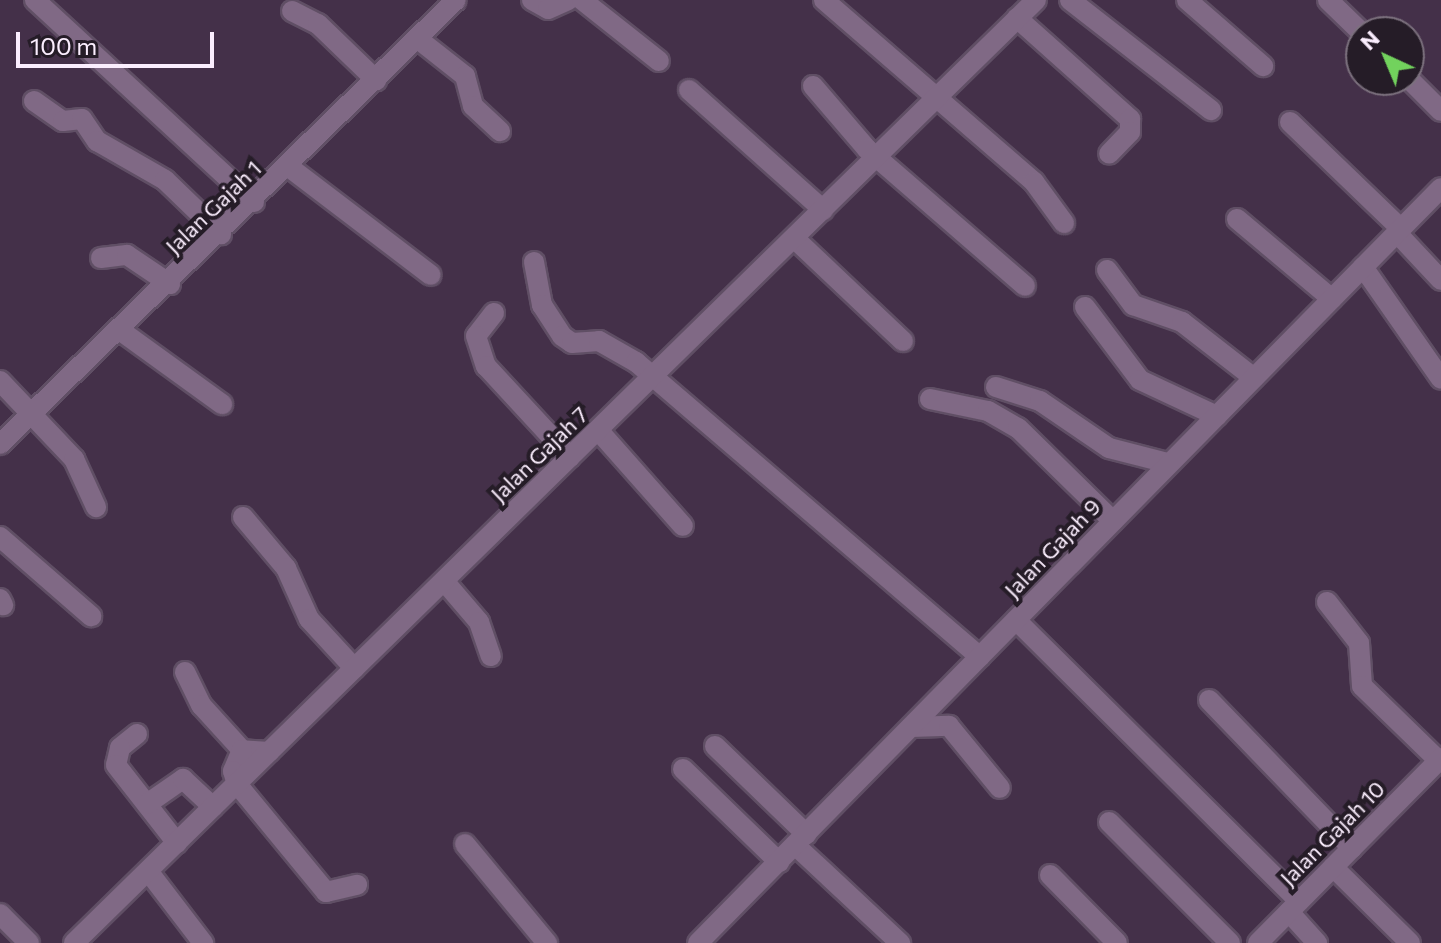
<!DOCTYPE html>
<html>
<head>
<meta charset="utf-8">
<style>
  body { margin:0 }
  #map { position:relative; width:1441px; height:943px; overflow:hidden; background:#443049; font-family:Commissioner,sans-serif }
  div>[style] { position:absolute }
  .roads { filter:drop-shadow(2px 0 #604f65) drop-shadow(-2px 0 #604f65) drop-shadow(0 2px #604f65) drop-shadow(0 -2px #604f65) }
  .minor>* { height:20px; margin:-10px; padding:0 10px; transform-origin:10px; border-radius:10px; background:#806985 }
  span { translate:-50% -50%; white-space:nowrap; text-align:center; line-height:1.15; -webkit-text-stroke:8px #251c27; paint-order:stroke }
  .street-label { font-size:22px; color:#fbeefe }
  .north { position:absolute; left:1345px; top:16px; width:80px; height:80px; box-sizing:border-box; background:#251c27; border:2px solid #7b707d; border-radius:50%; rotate:316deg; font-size:22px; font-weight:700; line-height:32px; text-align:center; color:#fbeefe }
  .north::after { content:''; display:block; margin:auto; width:28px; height:36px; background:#72d25d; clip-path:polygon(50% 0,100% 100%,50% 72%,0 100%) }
  .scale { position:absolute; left:16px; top:32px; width:198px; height:36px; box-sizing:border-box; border:4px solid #fbeefe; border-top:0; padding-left:10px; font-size:24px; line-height:28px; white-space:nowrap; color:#fbeefe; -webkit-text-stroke:6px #251c27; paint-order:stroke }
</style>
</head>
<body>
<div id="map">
  <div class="roads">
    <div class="minor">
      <div style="left:35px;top:0;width:298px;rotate:42.7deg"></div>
      <div style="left:532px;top:0;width:18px;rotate:29deg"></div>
      <div style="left:548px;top:9px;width:22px;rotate:-24deg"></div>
      <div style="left:582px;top:0;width:98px;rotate:38.4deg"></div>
      <div style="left:824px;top:0;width:278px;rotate:40.9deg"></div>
      <div style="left:1034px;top:182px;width:51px;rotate:53.8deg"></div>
      <div style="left:1070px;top:0;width:179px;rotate:38deg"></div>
      <div style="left:1187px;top:0;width:101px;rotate:41deg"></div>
      <div style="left:1328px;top:0;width:46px;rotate:44.1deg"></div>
      <div style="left:292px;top:11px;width:29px;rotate:27deg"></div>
      <div style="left:318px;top:24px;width:81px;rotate:44deg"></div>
      <div style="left:1017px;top:18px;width:152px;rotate:41.8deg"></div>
      <div style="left:1130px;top:119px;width:13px;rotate:90deg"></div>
      <div style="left:1130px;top:132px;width:30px;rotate:134deg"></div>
      <div style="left:418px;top:39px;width:60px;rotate:38.2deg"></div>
      <div style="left:465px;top:76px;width:31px;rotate:75deg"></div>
      <div style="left:473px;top:106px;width:37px;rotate:43deg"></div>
      <div style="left:1409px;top:79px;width:45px;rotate:45deg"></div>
      <div style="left:813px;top:86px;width:83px;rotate:49.4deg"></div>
      <div style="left:867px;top:149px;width:209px;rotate:40.9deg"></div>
      <div style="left:689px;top:90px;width:180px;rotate:41.8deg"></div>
      <div style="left:34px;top:101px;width:35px;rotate:35deg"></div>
      <div style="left:63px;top:121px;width:19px;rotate:-6deg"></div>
      <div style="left:82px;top:119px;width:27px;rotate:56deg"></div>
      <div style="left:97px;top:141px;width:78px;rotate:29.8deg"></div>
      <div style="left:165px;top:180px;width:78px;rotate:44deg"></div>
      <div style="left:1290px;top:122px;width:154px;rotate:43.9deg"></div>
      <div style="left:289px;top:167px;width:178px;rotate:37.3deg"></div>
      <div style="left:1237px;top:219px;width:124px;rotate:40.1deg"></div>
      <div style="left:1397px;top:233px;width:64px;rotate:46.9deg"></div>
      <div style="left:794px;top:238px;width:150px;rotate:43.4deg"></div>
      <div style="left:101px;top:258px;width:26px;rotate:-7deg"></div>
      <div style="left:127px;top:255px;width:52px;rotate:34deg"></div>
      <div style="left:534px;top:262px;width:44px;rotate:79.5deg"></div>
      <div style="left:542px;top:305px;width:37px;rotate:57deg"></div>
      <div style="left:562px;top:336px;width:12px;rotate:35deg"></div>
      <div style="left:572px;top:343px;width:27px;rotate:-4deg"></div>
      <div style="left:599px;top:341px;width:43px;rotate:29.6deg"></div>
      <div style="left:636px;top:362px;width:453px;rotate:40.6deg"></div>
      <div style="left:1363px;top:267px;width:136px;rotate:55.1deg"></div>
      <div style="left:1107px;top:270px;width:44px;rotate:53.4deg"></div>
      <div style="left:1133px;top:305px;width:52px;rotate:19.1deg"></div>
      <div style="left:1182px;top:322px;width:91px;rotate:37.9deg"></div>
      <div style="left:1085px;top:307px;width:91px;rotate:53deg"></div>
      <div style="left:1140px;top:380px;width:85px;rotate:25.1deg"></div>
      <div style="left:494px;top:313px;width:29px;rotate:128deg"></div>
      <div style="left:476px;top:336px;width:32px;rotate:72deg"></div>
      <div style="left:486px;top:366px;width:124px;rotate:47.3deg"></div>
      <div style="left:121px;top:331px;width:125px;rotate:35.9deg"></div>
      <div style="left:0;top:381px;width:108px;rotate:46.5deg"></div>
      <div style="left:74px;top:459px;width:53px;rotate:65.4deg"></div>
      <div style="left:996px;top:387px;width:46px;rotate:17.7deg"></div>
      <div style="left:1040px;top:401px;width:83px;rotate:34.3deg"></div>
      <div style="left:1109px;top:448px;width:61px;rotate:14.3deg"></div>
      <div style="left:930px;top:399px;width:59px;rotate:11.7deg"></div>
      <div style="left:988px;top:411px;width:34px;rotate:30deg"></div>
      <div style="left:1018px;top:428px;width:133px;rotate:44.4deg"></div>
      <div style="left:598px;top:430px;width:128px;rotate:48.5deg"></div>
      <div style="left:0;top:444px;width:636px;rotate:-44.24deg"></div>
      <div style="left:243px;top:517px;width:67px;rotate:49.9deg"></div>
      <div style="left:286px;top:568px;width:56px;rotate:65.7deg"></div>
      <div style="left:309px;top:619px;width:67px;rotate:47.4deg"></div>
      <div style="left:0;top:537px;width:121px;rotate:41deg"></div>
      <div style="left:444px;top:581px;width:54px;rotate:49.5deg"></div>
      <div style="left:479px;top:622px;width:36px;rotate:71deg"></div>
      <div style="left:0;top:599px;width:7px;rotate:63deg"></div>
      <div style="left:1327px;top:602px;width:52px;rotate:52deg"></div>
      <div style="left:1359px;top:643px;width:43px;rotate:86deg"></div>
      <div style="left:1362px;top:686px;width:106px;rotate:44.2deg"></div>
      <div style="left:1016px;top:620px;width:399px;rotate:44.8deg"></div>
      <div style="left:185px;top:672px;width:37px;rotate:64deg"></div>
      <div style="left:201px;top:705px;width:61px;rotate:47.7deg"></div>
      <div style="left:1209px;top:700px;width:206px;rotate:46deg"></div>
      <div style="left:911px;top:727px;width:38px;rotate:-2deg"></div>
      <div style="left:949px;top:726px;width:80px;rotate:50.6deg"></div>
      <div style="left:137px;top:734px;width:22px;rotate:141deg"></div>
      <div style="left:120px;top:748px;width:17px;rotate:103deg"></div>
      <div style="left:116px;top:765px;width:99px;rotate:52deg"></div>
      <div style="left:715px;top:746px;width:127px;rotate:44deg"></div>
      <div style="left:269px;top:752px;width:27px;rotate:-176deg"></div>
      <div style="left:242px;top:750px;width:23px;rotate:113deg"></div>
      <div style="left:233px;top:771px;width:14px;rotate:73deg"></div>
      <div style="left:237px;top:784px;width:140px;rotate:50.5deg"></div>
      <div style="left:326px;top:892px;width:32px;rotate:-13deg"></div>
      <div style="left:683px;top:769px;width:134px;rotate:44.1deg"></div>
      <div style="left:147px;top:804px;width:44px;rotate:-34.8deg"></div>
      <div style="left:183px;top:779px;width:41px;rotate:43deg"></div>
      <div style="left:1109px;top:822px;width:171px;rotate:45deg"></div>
      <div style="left:465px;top:844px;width:129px;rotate:50.4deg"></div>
      <div style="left:795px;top:845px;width:144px;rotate:43deg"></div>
      <div style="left:1333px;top:867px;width:108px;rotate:44.6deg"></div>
      <div style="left:148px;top:871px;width:91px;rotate:52.6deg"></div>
      <div style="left:1050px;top:875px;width:95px;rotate:45.4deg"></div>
      <div style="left:1289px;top:912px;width:42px;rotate:47.9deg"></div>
      <div style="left:0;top:914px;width:41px;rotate:45deg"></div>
      <div style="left:74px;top:943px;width:1347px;rotate:-44.43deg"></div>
      <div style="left:698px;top:943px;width:1059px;rotate:-45.46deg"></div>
      <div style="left:1258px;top:943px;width:260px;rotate:-45.3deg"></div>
    </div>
  </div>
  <div class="street-label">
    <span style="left:213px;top:207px;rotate:-44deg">Jalan Gajah 1</span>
    <span style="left:539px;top:454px;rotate:-44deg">Jalan Gajah 7</span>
    <span style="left:1052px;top:548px;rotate:-46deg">Jalan Gajah 9</span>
    <span style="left:1332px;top:833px;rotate:-45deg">Jalan Gajah 10</span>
  </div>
  <div class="north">N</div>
  <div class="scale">100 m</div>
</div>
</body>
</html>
